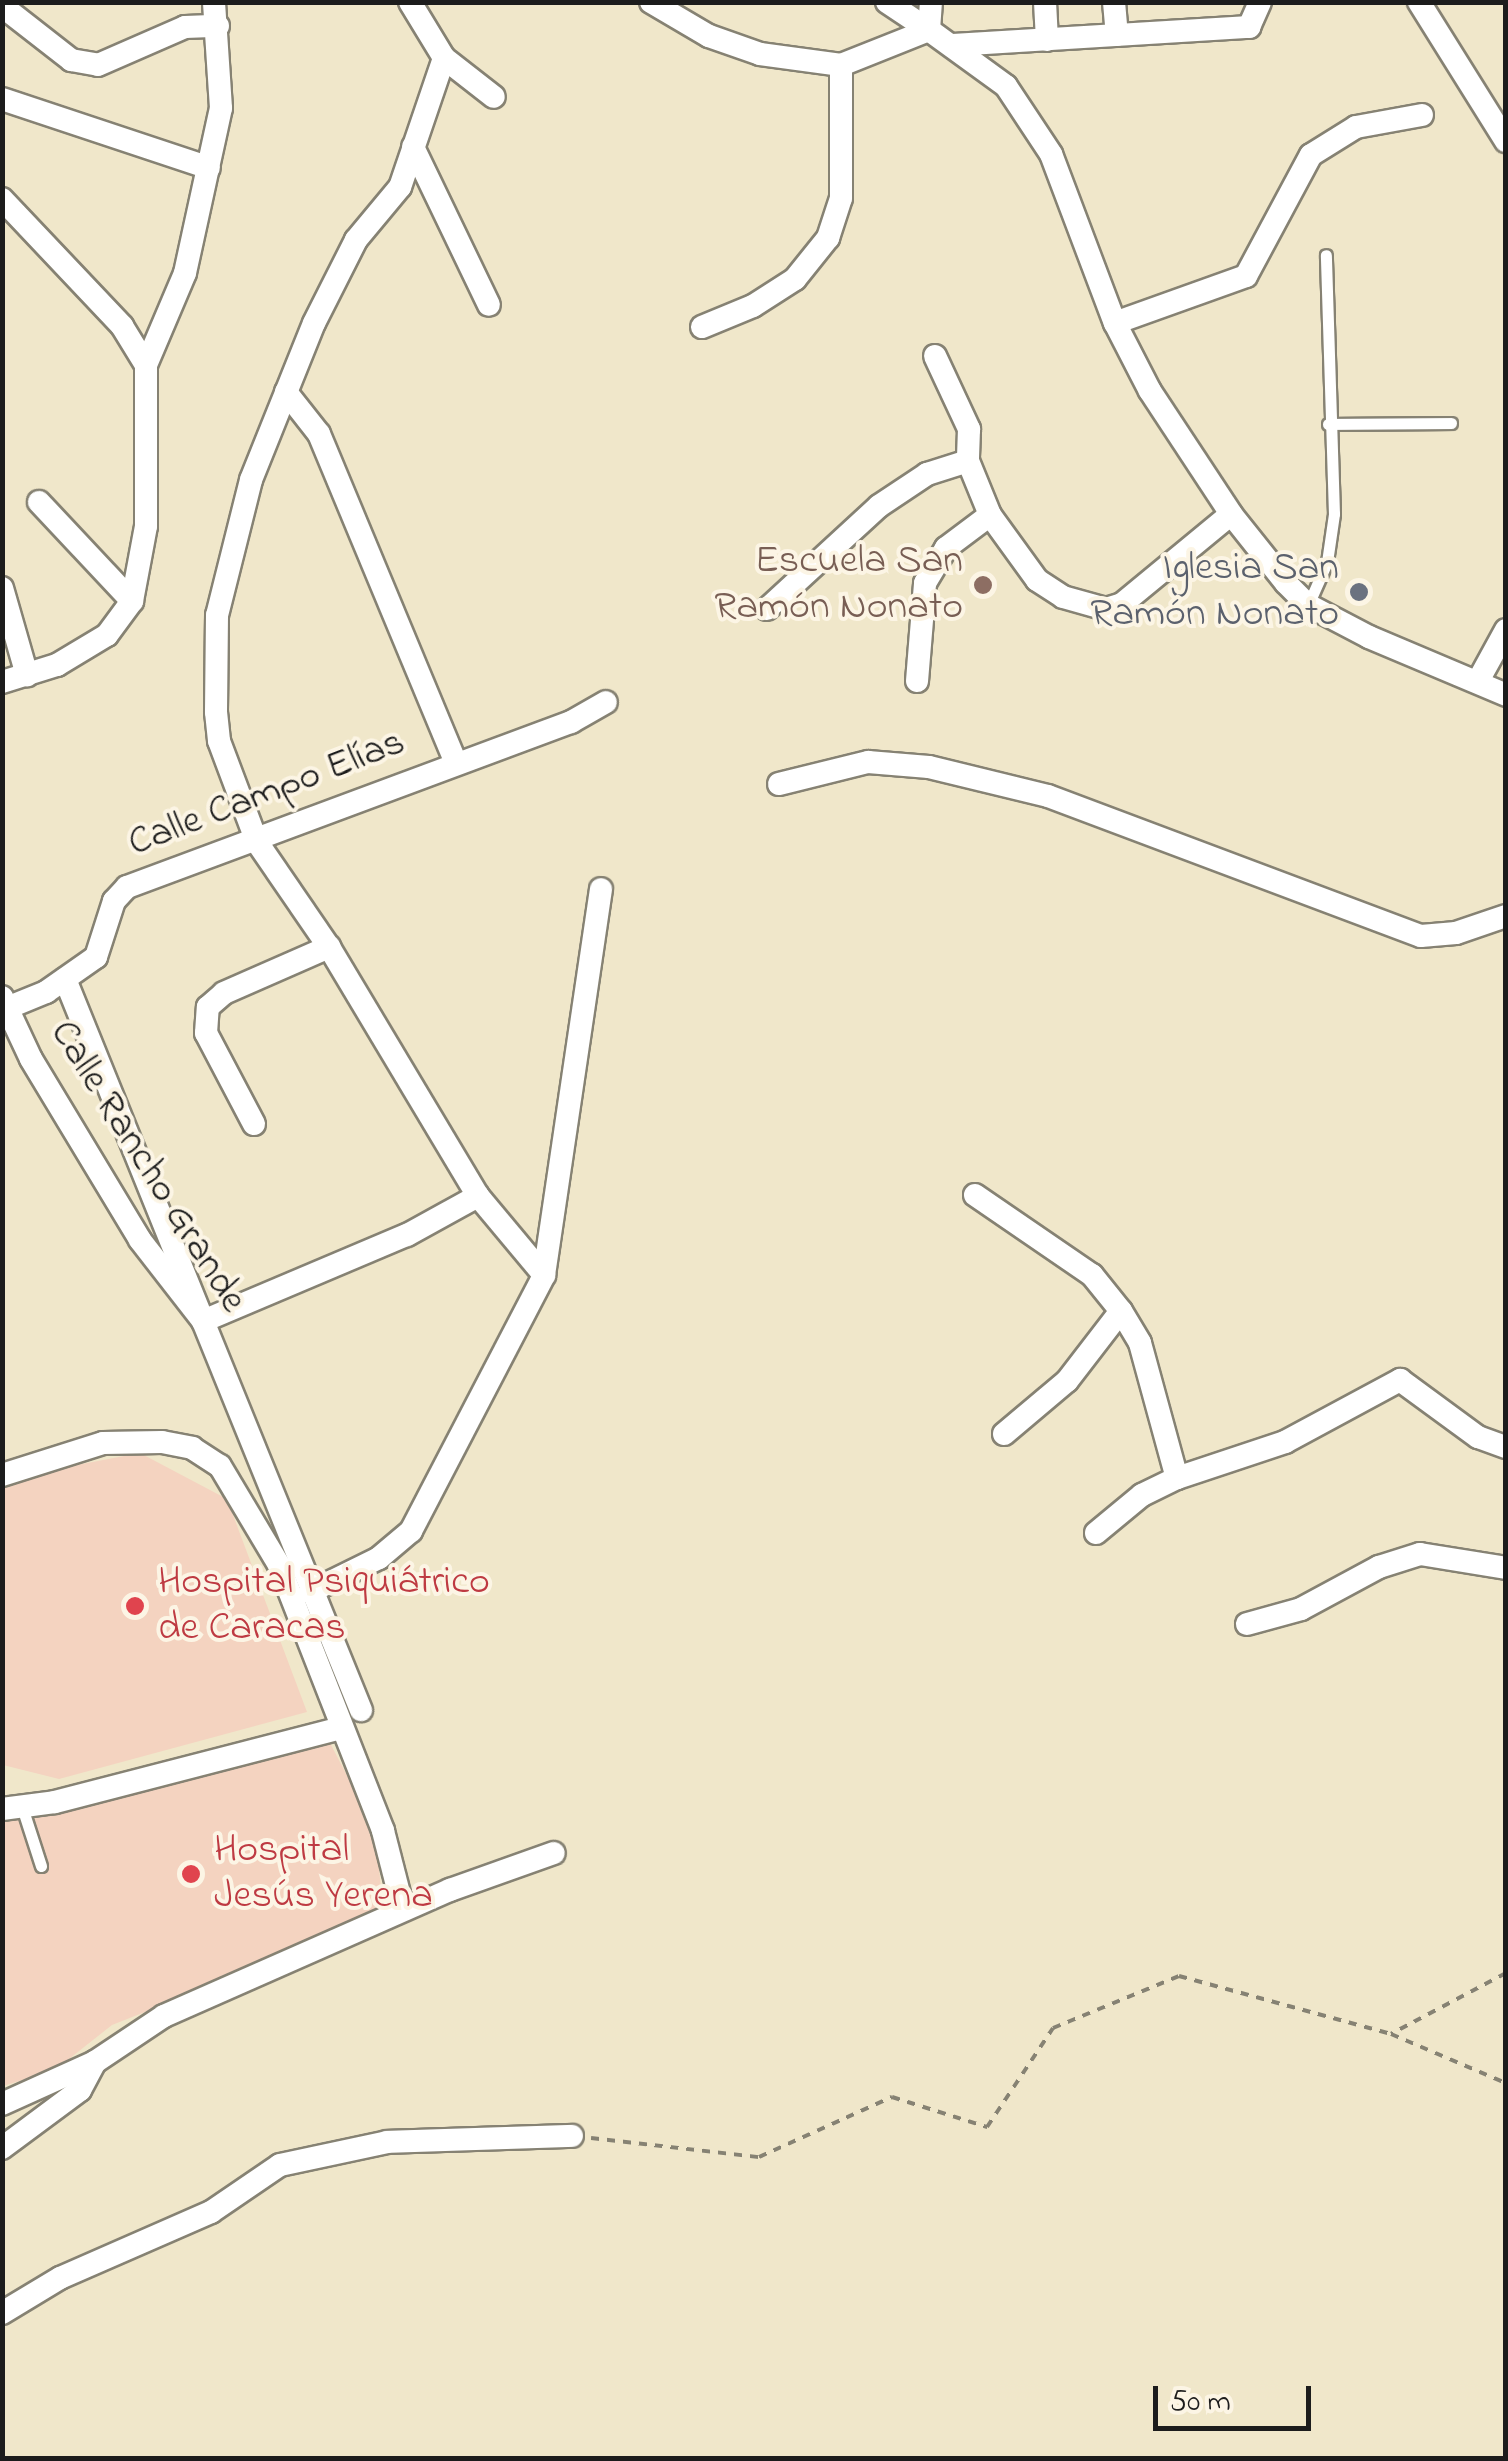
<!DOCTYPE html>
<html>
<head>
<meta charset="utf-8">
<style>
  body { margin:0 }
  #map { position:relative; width:1508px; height:2461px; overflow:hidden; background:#f0e7ca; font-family:"Indie Flower",sans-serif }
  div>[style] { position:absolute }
  .built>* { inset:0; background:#f4d3c0 }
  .path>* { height:4px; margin-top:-2px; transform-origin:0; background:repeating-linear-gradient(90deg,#868273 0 8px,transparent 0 16px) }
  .roads { filter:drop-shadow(2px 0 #868273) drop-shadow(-2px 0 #868273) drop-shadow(0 2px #868273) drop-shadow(0 -2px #868273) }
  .lane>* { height:11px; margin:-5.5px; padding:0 5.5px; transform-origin:5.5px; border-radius:5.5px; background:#fff }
  .street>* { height:22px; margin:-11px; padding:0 11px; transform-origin:11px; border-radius:11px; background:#fff }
  .dots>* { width:28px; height:28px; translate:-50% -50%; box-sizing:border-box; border:5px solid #fcf5e5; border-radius:50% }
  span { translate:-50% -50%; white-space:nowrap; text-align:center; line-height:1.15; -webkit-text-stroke:8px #fcf5e5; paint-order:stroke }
  .education-label { font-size:40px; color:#785e54 }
  .right { translate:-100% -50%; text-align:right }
  .worship-label { font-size:40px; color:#5b616d }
  .street-label { font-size:40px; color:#1c1c1c }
  .health-label { font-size:40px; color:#be3a42 }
  .left { translate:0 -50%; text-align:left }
  .frame { position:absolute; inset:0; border:5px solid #1c1c1c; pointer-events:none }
  .scale { position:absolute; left:1153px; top:2386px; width:158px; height:45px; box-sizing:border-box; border:5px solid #1c1c1c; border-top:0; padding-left:12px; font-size:30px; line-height:35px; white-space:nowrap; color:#1c1c1c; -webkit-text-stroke:8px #fcf5e5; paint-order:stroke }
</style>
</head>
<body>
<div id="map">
  <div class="built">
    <div style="clip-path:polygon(140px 1453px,227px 1499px,307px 1712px,59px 1779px,3px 1765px,3px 1479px)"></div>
    <div style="clip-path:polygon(330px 1743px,375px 1829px,384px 1918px,112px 2025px,55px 2070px,3px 2086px,3px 1822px)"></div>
  </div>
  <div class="path">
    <div style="left:1506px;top:1973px;width:130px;rotate:152.1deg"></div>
    <div style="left:1391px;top:2034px;width:125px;rotate:23.1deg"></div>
    <div style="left:591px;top:2138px;width:169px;rotate:6.5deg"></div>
    <div style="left:759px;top:2157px;width:146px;rotate:-24.3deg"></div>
    <div style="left:892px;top:2097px;width:100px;rotate:17.5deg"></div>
    <div style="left:987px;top:2127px;width:119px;rotate:-56.3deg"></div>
    <div style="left:1053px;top:2028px;width:136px;rotate:-22.4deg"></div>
    <div style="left:1179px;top:1976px;width:220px;rotate:15.3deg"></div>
  </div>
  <div class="roads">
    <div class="lane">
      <div style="left:1328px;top:424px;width:123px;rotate:-0.5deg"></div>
      <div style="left:1308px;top:605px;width:47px;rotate:-66.2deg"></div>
      <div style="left:1327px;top:562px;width:49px;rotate:-81.7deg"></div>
      <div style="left:1334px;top:514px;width:259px;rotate:-91.8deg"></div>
      <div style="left:22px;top:1807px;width:62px;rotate:72.1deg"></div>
    </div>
    <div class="street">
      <div style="left:410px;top:2px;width:66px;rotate:58.7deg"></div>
      <div style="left:444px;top:58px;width:63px;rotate:38deg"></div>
      <div style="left:651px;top:2px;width:67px;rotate:30.4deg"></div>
      <div style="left:709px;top:36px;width:54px;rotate:19.4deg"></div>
      <div style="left:760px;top:54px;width:82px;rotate:7.7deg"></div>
      <div style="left:841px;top:65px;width:95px;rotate:-21.7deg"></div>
      <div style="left:929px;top:30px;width:95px;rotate:36deg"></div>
      <div style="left:1006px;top:86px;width:82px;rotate:56.5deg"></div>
      <div style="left:1051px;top:154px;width:181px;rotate:69.3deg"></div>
      <div style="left:1115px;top:323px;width:76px;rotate:62.8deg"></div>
      <div style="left:1150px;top:391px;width:147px;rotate:56.6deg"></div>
      <div style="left:1231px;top:514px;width:88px;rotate:51.4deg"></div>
      <div style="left:1286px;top:583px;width:31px;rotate:45deg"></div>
      <div style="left:1308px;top:605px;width:69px;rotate:27.7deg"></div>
      <div style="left:1369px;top:637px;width:149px;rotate:22.9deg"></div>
      <div style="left:887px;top:2px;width:50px;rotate:33.7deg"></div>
      <div style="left:929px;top:30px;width:28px;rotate:-86deg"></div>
      <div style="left:1045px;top:2px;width:38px;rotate:87deg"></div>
      <div style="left:1114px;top:2px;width:33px;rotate:85deg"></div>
      <div style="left:1419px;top:2px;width:164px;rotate:58deg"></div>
      <div style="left:2px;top:6px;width:88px;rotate:38deg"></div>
      <div style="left:71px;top:60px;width:27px;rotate:10deg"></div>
      <div style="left:98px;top:65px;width:95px;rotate:-23.6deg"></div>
      <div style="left:185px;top:27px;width:33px;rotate:-2deg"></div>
      <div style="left:953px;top:45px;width:297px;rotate:-3.5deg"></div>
      <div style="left:1249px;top:27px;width:27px;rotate:-66deg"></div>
      <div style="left:444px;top:58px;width:136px;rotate:108.8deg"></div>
      <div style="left:400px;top:187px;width:69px;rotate:129.7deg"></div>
      <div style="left:356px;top:240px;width:93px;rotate:116.8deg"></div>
      <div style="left:314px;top:323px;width:169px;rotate:111.9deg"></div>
      <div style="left:251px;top:480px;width:139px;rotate:104.1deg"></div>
      <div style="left:217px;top:615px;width:97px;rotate:90.6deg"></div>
      <div style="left:216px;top:712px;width:29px;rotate:84deg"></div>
      <div style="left:219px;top:741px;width:108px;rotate:69.4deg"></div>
      <div style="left:257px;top:842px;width:127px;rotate:55.6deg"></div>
      <div style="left:329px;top:947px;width:290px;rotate:59.1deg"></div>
      <div style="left:478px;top:1196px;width:103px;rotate:50.1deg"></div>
      <div style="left:2px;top:99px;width:218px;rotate:18.4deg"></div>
      <div style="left:413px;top:147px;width:175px;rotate:64.3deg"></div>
      <div style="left:2px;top:199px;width:175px;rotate:46.6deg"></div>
      <div style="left:122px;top:326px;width:46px;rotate:58.4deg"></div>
      <div style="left:1115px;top:323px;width:139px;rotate:-19.7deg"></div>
      <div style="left:1246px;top:276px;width:137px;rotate:-61.8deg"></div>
      <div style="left:1311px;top:155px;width:53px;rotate:-31.9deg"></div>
      <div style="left:1356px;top:127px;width:67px;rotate:-10.3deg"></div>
      <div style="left:702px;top:327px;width:55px;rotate:-22.4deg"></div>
      <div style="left:753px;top:306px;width:50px;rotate:-32.7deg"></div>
      <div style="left:795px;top:279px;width:53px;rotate:-51.2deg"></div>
      <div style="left:828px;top:238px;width:42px;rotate:-72deg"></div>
      <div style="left:841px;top:198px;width:133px;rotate:-90deg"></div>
      <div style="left:935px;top:356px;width:81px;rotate:65deg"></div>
      <div style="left:969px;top:429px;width:32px;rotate:92deg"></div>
      <div style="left:968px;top:461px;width:58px;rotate:67.8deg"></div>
      <div style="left:990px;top:515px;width:80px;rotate:54.1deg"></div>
      <div style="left:1037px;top:580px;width:31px;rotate:33deg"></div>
      <div style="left:1063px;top:597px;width:45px;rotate:15.6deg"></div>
      <div style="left:1106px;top:609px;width:17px;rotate:-17deg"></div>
      <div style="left:1122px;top:604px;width:141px;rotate:-39.5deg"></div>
      <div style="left:286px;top:392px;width:53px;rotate:51.8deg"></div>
      <div style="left:319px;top:434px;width:356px;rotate:67.4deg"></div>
      <div style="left:39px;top:502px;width:136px;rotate:46.8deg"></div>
      <div style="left:2px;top:588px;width:91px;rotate:74deg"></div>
      <div style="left:767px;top:609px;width:152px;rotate:-42.6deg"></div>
      <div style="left:879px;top:506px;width:58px;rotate:-33.7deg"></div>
      <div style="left:927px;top:474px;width:43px;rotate:-17.6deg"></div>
      <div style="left:917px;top:681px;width:98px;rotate:-85.3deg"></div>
      <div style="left:925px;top:583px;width:41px;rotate:-59deg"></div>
      <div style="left:946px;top:548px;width:55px;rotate:-36.9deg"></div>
      <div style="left:1478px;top:681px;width:58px;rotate:-61.2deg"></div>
      <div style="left:2px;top:682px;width:58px;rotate:-17.2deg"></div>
      <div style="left:57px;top:665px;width:58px;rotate:-31deg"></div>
      <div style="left:107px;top:635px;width:42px;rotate:-53.7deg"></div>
      <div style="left:132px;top:601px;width:76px;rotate:-79.4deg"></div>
      <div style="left:146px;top:526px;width:161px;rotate:-90deg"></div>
      <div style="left:146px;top:365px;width:100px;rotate:-67deg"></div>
      <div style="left:185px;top:273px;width:169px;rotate:-77.7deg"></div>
      <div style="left:221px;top:108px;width:106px;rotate:-93.8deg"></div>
      <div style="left:779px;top:784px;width:92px;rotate:-13.9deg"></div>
      <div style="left:868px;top:762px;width:61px;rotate:4.7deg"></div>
      <div style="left:929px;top:767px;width:122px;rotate:13.7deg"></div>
      <div style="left:1048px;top:796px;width:398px;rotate:20.6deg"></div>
      <div style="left:1421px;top:936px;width:35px;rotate:-5deg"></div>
      <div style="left:1456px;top:933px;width:53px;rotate:-18.8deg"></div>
      <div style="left:65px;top:979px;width:369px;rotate:68deg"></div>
      <div style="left:203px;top:1321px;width:221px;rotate:-22.9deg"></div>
      <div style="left:407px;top:1235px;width:81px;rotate:-28.8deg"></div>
      <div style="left:2px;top:997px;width:68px;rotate:64.9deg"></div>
      <div style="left:31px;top:1059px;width:211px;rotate:58.9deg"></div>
      <div style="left:140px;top:1240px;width:103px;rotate:52.1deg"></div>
      <div style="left:203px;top:1321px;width:420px;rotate:67.9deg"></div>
      <div style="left:2px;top:1010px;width:48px;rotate:-22.2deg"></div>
      <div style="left:46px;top:992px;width:61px;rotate:-35deg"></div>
      <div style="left:96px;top:957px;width:59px;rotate:-72.2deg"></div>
      <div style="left:114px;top:901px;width:19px;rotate:-47deg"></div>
      <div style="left:127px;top:887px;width:474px;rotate:-20.4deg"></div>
      <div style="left:571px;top:722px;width:40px;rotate:-29.7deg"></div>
      <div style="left:254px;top:1124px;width:103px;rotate:-117.8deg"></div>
      <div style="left:206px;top:1033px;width:26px;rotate:-86deg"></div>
      <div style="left:208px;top:1007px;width:21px;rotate:-41deg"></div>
      <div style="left:224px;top:993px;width:115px;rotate:-23.7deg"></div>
      <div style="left:975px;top:1195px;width:142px;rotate:34.4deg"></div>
      <div style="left:1092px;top:1275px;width:46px;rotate:51.1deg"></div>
      <div style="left:1121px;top:1311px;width:37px;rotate:59deg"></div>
      <div style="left:1140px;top:1343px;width:140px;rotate:74.7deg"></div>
      <div style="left:1004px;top:1434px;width:82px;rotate:-40.1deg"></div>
      <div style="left:1067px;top:1381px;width:88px;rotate:-52.4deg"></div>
      <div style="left:2px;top:1475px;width:106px;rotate:-17.6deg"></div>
      <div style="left:103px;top:1443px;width:59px;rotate:-1deg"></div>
      <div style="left:162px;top:1442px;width:31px;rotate:11deg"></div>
      <div style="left:192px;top:1448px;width:33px;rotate:33deg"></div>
      <div style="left:220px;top:1466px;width:115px;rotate:59.2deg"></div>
      <div style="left:279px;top:1565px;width:286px;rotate:68.6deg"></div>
      <div style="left:383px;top:1831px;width:81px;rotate:75.6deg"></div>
      <div style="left:1096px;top:1533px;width:60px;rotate:-39.6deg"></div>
      <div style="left:1142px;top:1495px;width:39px;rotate:-26deg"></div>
      <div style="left:1177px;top:1478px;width:114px;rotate:-18.4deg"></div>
      <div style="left:1285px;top:1442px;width:131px;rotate:-28.3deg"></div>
      <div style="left:1400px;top:1380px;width:97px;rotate:36.2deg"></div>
      <div style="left:1478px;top:1437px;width:30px;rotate:20deg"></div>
      <div style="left:310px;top:1592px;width:77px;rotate:-26.2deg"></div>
      <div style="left:379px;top:1558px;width:42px;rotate:-40.2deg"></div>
      <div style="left:411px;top:1531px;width:288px;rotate:-62.5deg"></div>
      <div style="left:544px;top:1275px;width:390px;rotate:-81.6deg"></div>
      <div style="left:1247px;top:1624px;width:56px;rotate:-15.5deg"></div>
      <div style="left:1301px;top:1609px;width:89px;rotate:-28.3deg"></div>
      <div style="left:1379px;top:1567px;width:43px;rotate:-17.6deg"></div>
      <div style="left:1420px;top:1554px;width:87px;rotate:9.2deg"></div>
      <div style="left:2px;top:1809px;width:53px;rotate:-7.5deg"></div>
      <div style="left:55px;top:1802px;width:292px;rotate:-14.5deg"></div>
      <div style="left:2px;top:2104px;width:102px;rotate:-24.3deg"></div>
      <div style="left:95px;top:2062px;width:83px;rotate:-33.7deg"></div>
      <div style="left:164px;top:2016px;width:313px;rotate:-23.8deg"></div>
      <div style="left:450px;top:1890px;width:110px;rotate:-19.6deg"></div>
      <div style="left:2px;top:2148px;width:97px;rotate:-36.6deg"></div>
      <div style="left:80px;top:2090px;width:32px;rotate:-62deg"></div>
      <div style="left:2px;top:2313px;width:68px;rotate:-31.1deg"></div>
      <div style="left:60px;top:2278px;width:165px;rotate:-23.6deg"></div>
      <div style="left:211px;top:2212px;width:83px;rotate:-34.3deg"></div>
      <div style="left:280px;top:2165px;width:109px;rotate:-12.1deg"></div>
      <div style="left:387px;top:2142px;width:185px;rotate:-1.9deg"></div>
    </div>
  </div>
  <div class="dots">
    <div style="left:983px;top:585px;background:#8d6e63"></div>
    <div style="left:1359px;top:592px;background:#6b7280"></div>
    <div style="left:135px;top:1606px;background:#e0444e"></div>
    <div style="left:191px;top:1874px;background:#e0444e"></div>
  </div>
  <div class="education-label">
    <span class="right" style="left:963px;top:585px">Escuela San<br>Ramón Nonato</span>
  </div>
  <div class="worship-label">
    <span class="right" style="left:1339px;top:592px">Iglesia San<br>Ramón Nonato</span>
  </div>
  <div class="street-label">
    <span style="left:267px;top:794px;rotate:-21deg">Calle Campo Elías</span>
    <span style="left:147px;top:1167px;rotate:58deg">Calle Rancho Grande</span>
  </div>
  <div class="health-label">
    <span class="left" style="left:158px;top:1606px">Hospital Psiquiátrico<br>de Caracas</span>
    <span class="left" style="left:214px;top:1874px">Hospital<br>Jesús Yerena</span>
  </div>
  <div class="frame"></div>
  <div class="scale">50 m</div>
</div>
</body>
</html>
